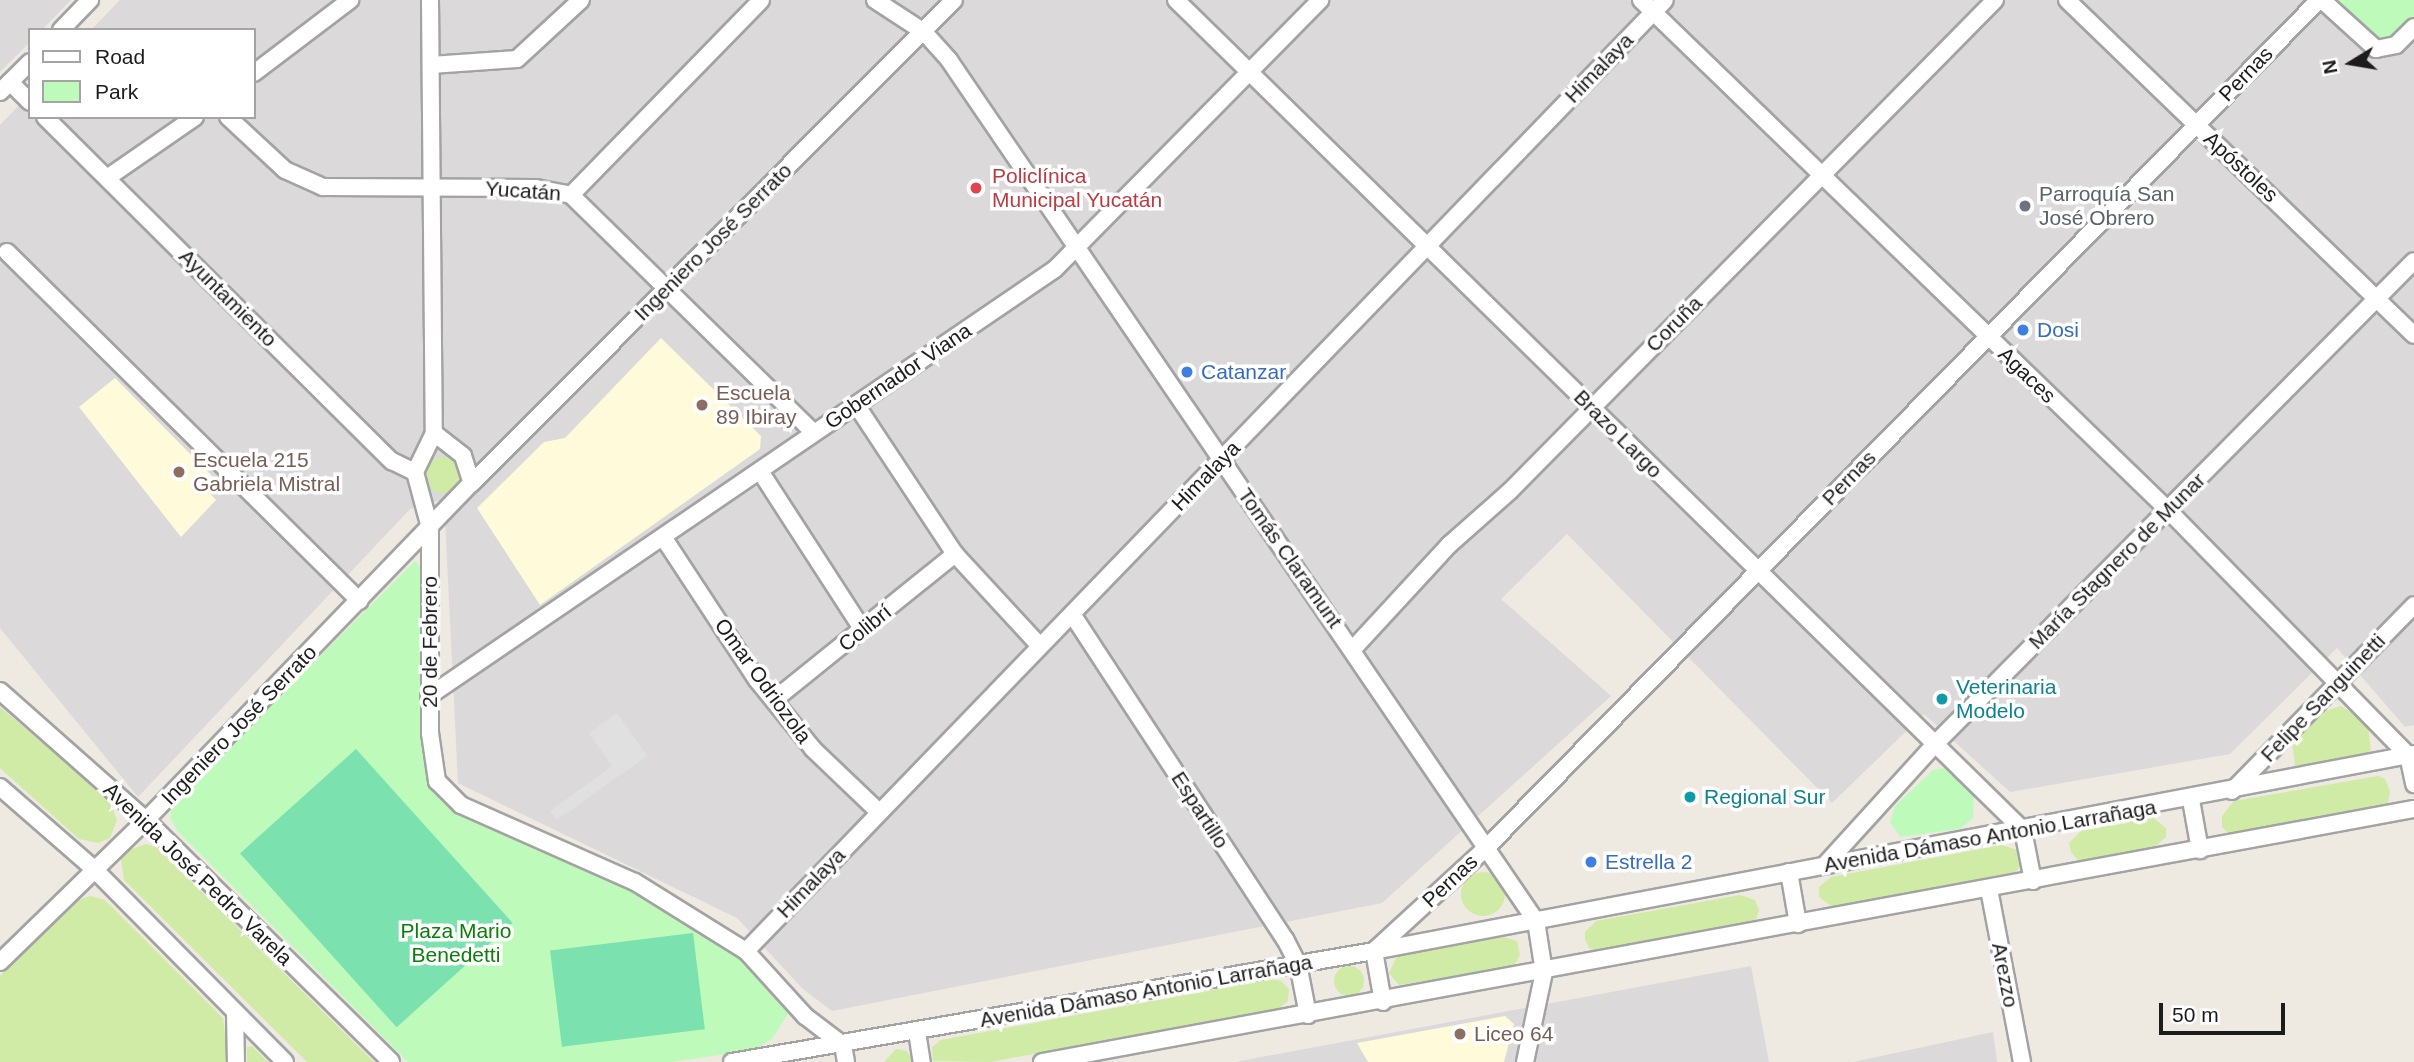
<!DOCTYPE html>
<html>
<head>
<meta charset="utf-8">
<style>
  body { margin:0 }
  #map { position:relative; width:2414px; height:1062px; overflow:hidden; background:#eee9e1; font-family:Helvetica,sans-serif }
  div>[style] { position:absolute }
  .residential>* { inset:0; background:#dbd9d9 }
  .education>* { inset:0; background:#fffbda }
  .grass>* { inset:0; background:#cfeba5 }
  .round { border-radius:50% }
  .park>* { inset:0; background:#befbbb }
  .pitch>* { inset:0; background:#7be1ae; transform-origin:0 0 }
  .parking>* { inset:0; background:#e0e0e0 }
  .roads { filter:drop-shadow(2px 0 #a3a3a3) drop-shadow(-2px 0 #a3a3a3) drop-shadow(0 2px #a3a3a3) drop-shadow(0 -2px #a3a3a3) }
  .minor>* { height:16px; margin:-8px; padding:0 8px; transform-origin:8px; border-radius:8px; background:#fff }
  .dots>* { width:19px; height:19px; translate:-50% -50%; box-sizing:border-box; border:4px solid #fff; border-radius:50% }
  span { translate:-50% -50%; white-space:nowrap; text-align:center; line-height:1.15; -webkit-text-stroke:7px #fff; paint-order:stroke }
  .street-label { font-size:21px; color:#1c1c1c }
  .health-label { font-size:21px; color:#be3a42 }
  .left { translate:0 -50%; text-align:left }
  .worship-label { font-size:21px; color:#5b616d }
  .shop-label { font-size:21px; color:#366cbe }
  .education-label { font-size:21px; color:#785e54 }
  .culture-label { font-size:21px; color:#0d838f }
  .park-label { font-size:21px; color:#0b7e07 }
  .legend { position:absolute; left:28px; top:28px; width:228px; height:91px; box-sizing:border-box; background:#fff; border:2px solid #a4a4a4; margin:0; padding:9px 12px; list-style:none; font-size:21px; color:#1c1c1c }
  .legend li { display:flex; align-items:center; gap:14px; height:35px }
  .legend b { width:35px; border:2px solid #a4a4a4 }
  .north { position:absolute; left:2316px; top:28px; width:70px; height:70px; -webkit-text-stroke:5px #fff; paint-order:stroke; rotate:259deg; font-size:19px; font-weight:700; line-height:28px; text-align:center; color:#1c1c1c }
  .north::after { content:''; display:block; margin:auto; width:24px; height:32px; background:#1c1c1c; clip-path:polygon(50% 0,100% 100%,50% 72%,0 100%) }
  .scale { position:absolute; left:2159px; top:1003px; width:126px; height:32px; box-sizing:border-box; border:4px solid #1c1c1c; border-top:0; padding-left:9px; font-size:21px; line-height:24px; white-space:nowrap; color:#1c1c1c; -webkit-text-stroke:5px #fff; paint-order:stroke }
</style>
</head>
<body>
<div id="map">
  <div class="residential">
    <div style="clip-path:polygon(0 0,71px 0,42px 30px,30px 30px,30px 42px,0 72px)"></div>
    <div style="clip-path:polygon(120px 0,2414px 0,2414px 725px,2405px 727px,2337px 648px,2230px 754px,2010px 792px,1924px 714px,1832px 803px,1567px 534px,1501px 599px,1611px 696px,1382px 903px,832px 1011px,803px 989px,737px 918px,458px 783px,444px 499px,410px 509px,138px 797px,0 628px,0 125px,30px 94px,30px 117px,254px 117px,254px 30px,91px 30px)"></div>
    <div style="clip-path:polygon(1751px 966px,1769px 1062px,1235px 1062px)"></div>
    <div style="clip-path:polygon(1993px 1032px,1997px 1062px,1853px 1062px)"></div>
  </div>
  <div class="education">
    <div style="clip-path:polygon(661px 338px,761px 436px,760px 449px,540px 605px,477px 508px,544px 442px,565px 438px)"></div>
    <div style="clip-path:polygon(115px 378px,216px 480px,206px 489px,216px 500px,181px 537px,79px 407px)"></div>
    <div style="clip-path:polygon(1505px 1016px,1514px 1024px,1504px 1062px,1368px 1062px,1357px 1043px)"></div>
  </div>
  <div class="grass">
    <div class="round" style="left:425px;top:457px;width:36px;height:36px"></div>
    <div style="clip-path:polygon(2341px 706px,2368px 723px,2371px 753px,2300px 769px,2295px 766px,2292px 741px,2299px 727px,2319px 713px)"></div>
    <div style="clip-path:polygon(0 707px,109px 800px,117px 820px,110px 838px,98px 843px,79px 839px,0 768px)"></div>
    <div style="clip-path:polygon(2378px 776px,2385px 779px,2390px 791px,2388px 804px,2378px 808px,2240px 835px,2229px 834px,2222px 827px,2222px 816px,2234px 801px)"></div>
    <div style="clip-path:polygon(2152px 817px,2166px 828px,2166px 837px,2153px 848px,2089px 860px,2078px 860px,2071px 852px,2069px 843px,2081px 831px)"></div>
    <div style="clip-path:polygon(146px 844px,156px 847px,374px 1062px,307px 1062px,124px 880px,121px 859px,129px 850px)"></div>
    <div style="clip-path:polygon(2001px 845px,2021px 851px,2024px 859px,2015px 874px,1834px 908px,1819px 897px,1819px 887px,1831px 877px)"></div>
    <div class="round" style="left:1461px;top:872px;width:44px;height:44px"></div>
    <div style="clip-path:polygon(1740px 895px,1755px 900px,1759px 910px,1756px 920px,1748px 924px,1598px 951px,1590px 949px,1585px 940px,1585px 932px,1596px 921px)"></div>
    <div style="clip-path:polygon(90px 896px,105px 900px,223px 1018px,228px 1062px,0 1062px,0 976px,79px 900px)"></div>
    <div style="clip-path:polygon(1503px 937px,1517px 941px,1520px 955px,1514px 966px,1399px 985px,1389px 973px,1397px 956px)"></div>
    <div class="round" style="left:1334px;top:966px;width:30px;height:30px"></div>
    <div style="clip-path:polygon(1271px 979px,1281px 981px,1289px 989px,1288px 1001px,1278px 1009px,990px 1062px,933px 1061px,932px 1047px,941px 1040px)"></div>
    <div style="clip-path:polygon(252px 1046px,268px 1062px,247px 1062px,247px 1047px)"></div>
    <div style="clip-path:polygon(896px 1049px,907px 1051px,913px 1062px,884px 1062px)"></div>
  </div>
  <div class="park">
    <div style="clip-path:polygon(2336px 0,2414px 0,2414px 16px,2394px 36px,2380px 38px)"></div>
    <div style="clip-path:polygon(415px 561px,423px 570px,425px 764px,432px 790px,450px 808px,643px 895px,742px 957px,791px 1009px,772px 1039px,754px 1050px,671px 1062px,408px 1062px,177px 831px,170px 817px,173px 803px)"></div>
    <div style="clip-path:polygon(1947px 768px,1974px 795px,1973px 818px,1960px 829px,1900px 837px,1890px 822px,1895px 806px,1933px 770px)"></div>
  </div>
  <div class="pitch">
    <div style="left:356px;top:749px;width:234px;height:156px;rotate:48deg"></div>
    <div style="left:693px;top:933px;width:97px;height:144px;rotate:83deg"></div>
  </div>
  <div class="parking">
    <div style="clip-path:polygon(617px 713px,647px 756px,557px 820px,550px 811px,612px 766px,589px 733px)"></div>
  </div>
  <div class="roads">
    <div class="minor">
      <div style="left:430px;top:0;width:433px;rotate:89.5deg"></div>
      <div style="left:434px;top:433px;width:43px;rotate:116deg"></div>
      <div style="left:415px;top:472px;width:58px;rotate:75deg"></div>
      <div style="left:430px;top:528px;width:205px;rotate:90deg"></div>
      <div style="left:430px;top:733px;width:49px;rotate:81.7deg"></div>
      <div style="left:437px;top:781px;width:34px;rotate:45deg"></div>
      <div style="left:461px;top:805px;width:190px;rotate:23.9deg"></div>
      <div style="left:635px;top:882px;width:131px;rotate:31.9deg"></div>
      <div style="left:746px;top:951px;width:88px;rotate:47.8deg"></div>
      <div style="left:805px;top:1016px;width:48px;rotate:37.3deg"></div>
      <div style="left:843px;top:1045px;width:17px;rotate:80deg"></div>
      <div style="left:875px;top:0;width:59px;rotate:33.1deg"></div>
      <div style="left:924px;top:32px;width:38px;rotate:48deg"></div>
      <div style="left:949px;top:60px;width:1042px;rotate:55.72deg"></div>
      <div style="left:1536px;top:921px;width:52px;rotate:81.1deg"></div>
      <div style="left:1544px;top:972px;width:92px;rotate:101.9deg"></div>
      <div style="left:1176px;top:0;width:1186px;rotate:44.42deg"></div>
      <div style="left:2023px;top:830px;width:52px;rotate:78.9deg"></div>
      <div style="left:1641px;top:0;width:733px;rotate:44.06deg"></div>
      <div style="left:2168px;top:510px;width:343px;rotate:45.6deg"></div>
      <div style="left:2408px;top:755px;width:30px;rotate:78deg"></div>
      <div style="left:2067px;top:0;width:482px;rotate:44deg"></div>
      <div style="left:2322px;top:0;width:73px;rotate:42.2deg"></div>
      <div style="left:2376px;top:49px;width:20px;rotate:-11deg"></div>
      <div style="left:2396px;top:45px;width:25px;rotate:-45deg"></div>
      <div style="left:61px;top:30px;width:42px;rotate:-46deg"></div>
      <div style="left:431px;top:65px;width:86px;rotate:-4deg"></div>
      <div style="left:517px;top:59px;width:87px;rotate:-42.7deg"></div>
      <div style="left:254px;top:73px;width:121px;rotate:-37.2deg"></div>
      <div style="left:10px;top:82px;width:28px;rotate:45deg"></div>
      <div style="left:0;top:92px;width:42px;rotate:-45deg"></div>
      <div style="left:45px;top:117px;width:489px;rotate:44.8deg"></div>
      <div style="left:392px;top:461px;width:25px;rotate:26deg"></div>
      <div style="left:228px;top:117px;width:78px;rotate:42.9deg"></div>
      <div style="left:285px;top:170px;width:42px;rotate:24.1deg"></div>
      <div style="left:323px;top:187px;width:213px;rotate:0.3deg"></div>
      <div style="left:536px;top:188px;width:36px;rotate:11deg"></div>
      <div style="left:107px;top:178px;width:107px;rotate:-34.7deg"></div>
      <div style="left:571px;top:195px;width:340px;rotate:44.4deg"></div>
      <div style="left:571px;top:195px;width:272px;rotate:-45.7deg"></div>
      <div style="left:7px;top:252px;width:496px;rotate:44.7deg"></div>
      <div style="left:857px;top:406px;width:178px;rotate:56.5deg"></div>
      <div style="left:955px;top:554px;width:125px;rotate:47.3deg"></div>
      <div style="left:434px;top:433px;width:37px;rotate:38deg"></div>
      <div style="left:463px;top:456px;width:28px;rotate:72deg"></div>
      <div style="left:760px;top:471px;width:189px;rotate:57.1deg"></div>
      <div style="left:663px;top:537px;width:171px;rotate:56.7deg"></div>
      <div style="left:757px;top:680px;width:89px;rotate:50.9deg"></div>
      <div style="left:813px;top:749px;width:91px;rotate:43.7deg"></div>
      <div style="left:1072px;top:614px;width:389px;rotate:56.8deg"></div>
      <div style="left:1285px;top:939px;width:28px;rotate:63deg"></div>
      <div style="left:1298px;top:964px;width:52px;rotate:78.9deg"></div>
      <div style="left:1353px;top:649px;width:142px;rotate:-47.3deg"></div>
      <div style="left:1449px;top:545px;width:81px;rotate:-41.5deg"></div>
      <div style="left:1510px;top:491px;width:690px;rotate:-45.35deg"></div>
      <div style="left:0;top:691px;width:195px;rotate:41.5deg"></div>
      <div style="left:146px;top:820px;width:344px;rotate:44.6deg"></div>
      <div style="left:429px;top:696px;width:758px;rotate:-34.3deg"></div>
      <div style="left:1055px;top:269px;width:378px;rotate:-45.4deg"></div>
      <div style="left:774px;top:700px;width:233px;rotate:-38.9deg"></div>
      <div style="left:0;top:787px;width:126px;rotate:41.1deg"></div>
      <div style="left:95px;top:870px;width:270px;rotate:45.3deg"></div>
      <div style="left:2232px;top:791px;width:260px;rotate:-45.6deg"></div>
      <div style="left:2191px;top:800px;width:51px;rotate:79.8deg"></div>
      <div style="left:1824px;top:866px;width:165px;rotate:-47.7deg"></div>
      <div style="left:1935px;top:744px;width:680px;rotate:-45.24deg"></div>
      <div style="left:1789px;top:872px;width:53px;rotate:80.2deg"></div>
      <div style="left:1989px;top:889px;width:176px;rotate:79.2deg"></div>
      <div style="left:746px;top:951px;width:1322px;rotate:-45.98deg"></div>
      <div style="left:0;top:962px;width:204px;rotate:-44.2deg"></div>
      <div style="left:146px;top:820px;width:469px;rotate:-46deg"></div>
      <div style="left:472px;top:483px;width:682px;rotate:-45.06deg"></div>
      <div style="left:1383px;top:1002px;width:52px;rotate:-100deg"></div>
      <div style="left:1374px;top:951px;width:155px;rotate:-42.6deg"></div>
      <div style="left:1488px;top:846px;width:1186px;rotate:-45.51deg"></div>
      <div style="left:235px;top:1012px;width:50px;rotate:88.9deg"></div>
      <div style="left:917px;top:1032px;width:30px;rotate:81deg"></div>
      <div style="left:732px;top:1062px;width:652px;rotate:-9.81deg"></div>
      <div style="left:1374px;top:951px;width:1058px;rotate:-10.73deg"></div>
      <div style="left:1042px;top:1062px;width:1395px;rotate:-10.45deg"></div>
    </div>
  </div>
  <div class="dots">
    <div style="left:976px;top:188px;background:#e0444e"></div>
    <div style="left:2025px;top:206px;background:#6b7280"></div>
    <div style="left:2023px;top:330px;background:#3f7fe0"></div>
    <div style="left:1187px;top:372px;background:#3f7fe0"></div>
    <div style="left:702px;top:405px;background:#8d6e63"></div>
    <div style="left:179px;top:472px;background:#8d6e63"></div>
    <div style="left:1942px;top:699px;background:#0f9aa8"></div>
    <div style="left:1690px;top:797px;background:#0f9aa8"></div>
    <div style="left:1591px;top:862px;background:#3f7fe0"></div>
    <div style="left:1460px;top:1034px;background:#8d6e63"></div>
  </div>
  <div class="street-label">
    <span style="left:1599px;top:68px;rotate:-46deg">Himalaya</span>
    <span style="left:2246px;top:74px;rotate:-46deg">Pernas</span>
    <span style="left:2241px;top:167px;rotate:43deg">Apóstoles</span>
    <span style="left:523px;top:191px;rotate:4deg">Yucatán</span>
    <span style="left:713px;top:242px;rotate:-45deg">Ingeniero José Serrato</span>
    <span style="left:228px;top:298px;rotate:45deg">Ayuntamiento</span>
    <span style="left:1674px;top:324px;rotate:-45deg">Coruña</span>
    <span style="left:2027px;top:375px;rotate:44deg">Agaces</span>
    <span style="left:898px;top:376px;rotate:-34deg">Gobernador Viana</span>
    <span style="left:1618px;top:434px;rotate:45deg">Brazo Largo</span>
    <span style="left:1206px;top:476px;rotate:-46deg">Himalaya</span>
    <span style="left:1849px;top:478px;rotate:-46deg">Pernas</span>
    <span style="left:1290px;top:558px;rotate:55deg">Tomás Claramunt</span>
    <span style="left:2117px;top:561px;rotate:-45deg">María Stagnero de Munar</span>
    <span style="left:865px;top:628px;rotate:-39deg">Colibrí</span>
    <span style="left:430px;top:642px;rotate:-90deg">20 de Febrero</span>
    <span style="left:763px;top:681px;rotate:54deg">Omar Odriozola</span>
    <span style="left:2323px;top:698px;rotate:-46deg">Felipe Sanguinetti</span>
    <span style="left:239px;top:725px;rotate:-46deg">Ingeniero José Serrato</span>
    <span style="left:1200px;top:810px;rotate:57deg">Espartillo</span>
    <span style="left:1990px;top:836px;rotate:-10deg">Avenida Dámaso Antonio Larrañaga</span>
    <span style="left:198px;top:874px;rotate:44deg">Avenida José Pedro Varela</span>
    <span style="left:1450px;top:881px;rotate:-43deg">Pernas</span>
    <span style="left:811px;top:883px;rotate:-46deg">Himalaya</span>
    <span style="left:2005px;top:975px;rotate:79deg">Arezzo</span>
    <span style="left:1146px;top:991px;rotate:-10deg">Avenida Dámaso Antonio Larrañaga</span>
  </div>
  <div class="health-label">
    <span class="left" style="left:992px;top:188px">Policlínica<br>Municipal Yucatán</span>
  </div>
  <div class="worship-label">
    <span class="left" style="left:2039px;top:206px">Parroquía San<br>José Obrero</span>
  </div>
  <div class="shop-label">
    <span class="left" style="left:2037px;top:330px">Dosi</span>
    <span class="left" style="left:1201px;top:372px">Catanzar</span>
    <span class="left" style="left:1605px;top:862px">Estrella 2</span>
  </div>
  <div class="education-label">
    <span class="left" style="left:716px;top:405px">Escuela<br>89 Ibiray</span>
    <span class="left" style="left:193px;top:472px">Escuela 215<br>Gabriela Mistral</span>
    <span class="left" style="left:1474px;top:1034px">Liceo 64</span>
  </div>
  <div class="culture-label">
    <span class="left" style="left:1956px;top:699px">Veterinaria<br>Modelo</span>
    <span class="left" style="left:1704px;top:797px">Regional Sur</span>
  </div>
  <div class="park-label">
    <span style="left:456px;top:943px">Plaza Mario<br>Benedetti</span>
  </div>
  <ul class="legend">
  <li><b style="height:9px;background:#fff"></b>Road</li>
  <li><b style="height:19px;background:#befbbb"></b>Park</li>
  </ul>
  <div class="north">N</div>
  <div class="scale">50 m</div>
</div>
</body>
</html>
